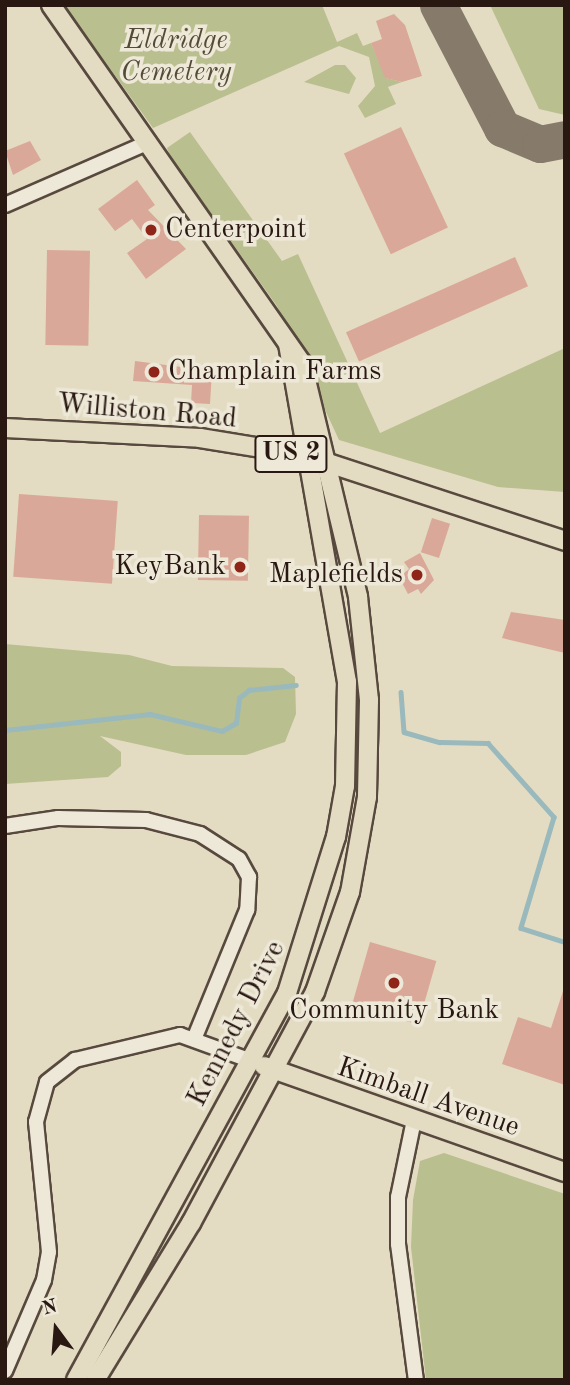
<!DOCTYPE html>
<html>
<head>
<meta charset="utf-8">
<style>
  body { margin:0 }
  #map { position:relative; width:570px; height:1385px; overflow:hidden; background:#e3dcc2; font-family:"Old Standard TT",serif }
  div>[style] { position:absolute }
  .green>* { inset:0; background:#babf8f }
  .stream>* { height:4.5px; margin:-2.25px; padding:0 2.25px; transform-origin:2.25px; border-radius:2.25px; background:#99b9bd }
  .taxiway>* { height:37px; margin:-18.5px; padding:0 18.5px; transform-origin:18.5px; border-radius:18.5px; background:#867a6a }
  .building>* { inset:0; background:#daa898; transform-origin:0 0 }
  .roads { filter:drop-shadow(2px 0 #58493e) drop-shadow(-2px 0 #58493e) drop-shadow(0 2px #58493e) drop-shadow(0 -2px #58493e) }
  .minor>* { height:14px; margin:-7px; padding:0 7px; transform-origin:7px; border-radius:7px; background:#ede8d7 }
  .major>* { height:18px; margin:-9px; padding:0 9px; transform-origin:9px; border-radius:9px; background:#e3dcc2 }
  .dots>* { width:19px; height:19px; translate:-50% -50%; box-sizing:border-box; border:4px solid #ede8d7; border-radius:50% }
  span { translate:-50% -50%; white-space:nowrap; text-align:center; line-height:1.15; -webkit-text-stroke:7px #ede8d7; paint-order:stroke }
  .shield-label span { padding:2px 5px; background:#ede8d7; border:2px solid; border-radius:5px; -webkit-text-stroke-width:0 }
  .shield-label { font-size:26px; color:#291812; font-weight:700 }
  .park-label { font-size:28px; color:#544a38; font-style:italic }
  .poi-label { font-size:28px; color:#291812 }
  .left { translate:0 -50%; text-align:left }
  .right { translate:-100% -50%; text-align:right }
  .street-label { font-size:28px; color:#291812 }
  .frame { position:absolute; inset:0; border:7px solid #291812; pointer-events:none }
  .north { position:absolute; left:21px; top:1294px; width:70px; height:70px; -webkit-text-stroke:5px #ede8d7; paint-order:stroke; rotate:344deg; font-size:19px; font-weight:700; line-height:28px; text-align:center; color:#291812 }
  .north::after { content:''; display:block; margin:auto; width:24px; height:32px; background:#291812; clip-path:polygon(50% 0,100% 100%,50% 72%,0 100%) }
</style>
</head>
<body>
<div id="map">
  <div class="green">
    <div style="clip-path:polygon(64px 5px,322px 5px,337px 42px,357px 33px,363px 46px,371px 43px,386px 78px,402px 82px,388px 87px,396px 104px,365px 118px,358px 106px,375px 86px,369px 57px,339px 46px,153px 128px)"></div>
    <div style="clip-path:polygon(490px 5px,565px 5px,565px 115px,539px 109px)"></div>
    <div style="clip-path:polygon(335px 65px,345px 65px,356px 78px,349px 94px,304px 82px)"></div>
    <div style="clip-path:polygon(190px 132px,282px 261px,298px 254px,380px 433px,565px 348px,565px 492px,498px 487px,339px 440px,277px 306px,170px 156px,167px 148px)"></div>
    <div style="clip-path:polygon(5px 644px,129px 655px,172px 666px,283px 668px,295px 677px,296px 714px,285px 742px,246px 755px,186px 755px,100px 736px,121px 752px,121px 766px,108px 777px,5px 784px)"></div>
    <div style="clip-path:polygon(444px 1153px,565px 1194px,565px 1380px,426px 1380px,411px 1247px,413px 1200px,420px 1161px)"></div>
  </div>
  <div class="stream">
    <div style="left:401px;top:692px;width:40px;rotate:85.7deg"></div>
    <div style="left:404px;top:732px;width:37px;rotate:16deg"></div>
    <div style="left:440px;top:742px;width:48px;rotate:1.2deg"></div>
    <div style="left:488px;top:743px;width:99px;rotate:48.3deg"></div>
    <div style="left:554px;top:817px;width:116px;rotate:106.6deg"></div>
    <div style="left:521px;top:928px;width:46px;rotate:17.7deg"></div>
    <div style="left:5px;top:730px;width:146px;rotate:-6.3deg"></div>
    <div style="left:150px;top:714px;width:74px;rotate:13.3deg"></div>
    <div style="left:222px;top:731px;width:16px;rotate:-30deg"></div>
    <div style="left:236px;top:723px;width:25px;rotate:-83deg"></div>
    <div style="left:239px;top:698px;width:13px;rotate:-39deg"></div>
    <div style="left:249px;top:690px;width:47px;rotate:-6.1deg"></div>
  </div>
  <div class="taxiway">
    <div style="left:438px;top:5px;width:139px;rotate:62.5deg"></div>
    <div style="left:502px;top:128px;width:41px;rotate:22.8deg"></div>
    <div style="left:540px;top:144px;width:25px;rotate:-11deg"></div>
  </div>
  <div class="building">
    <div style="clip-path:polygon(394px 14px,405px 25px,422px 76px,402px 82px,385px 78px,371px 43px,382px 39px,376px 21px)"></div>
    <div style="left:401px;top:127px;width:111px;height:63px;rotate:65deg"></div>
    <div style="clip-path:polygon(30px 141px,41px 160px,13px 175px,5px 151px)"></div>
    <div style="clip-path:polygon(137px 180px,155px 205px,148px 210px,186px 249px,146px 279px,127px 253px,147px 239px,132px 219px,115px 231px,98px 209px)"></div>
    <div style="left:47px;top:250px;width:43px;height:95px;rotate:1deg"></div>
    <div style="left:515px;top:257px;width:32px;height:185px;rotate:66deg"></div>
    <div style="clip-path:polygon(135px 361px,212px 371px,210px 404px,191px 403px,192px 385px,133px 381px)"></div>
    <div style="left:19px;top:494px;width:99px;height:83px;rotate:4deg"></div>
    <div style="left:199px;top:515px;width:50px;height:65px;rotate:1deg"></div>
    <div style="left:432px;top:518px;width:19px;height:36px;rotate:18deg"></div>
    <div style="clip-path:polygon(420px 553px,434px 580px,421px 594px,418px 589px,408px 594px,399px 577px,409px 569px,404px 562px)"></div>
    <div style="clip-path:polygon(511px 612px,565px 620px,565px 653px,502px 638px)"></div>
    <div style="left:370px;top:942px;width:69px;height:66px;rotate:16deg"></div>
    <div style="clip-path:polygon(563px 991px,565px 1085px,502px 1064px,518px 1017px,551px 1028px)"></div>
  </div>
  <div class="roads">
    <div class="minor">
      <div style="left:5px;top:205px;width:157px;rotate:-23.6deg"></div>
      <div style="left:5px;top:826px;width:54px;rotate:-8.6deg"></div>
      <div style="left:58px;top:818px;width:88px;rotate:1.3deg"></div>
      <div style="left:146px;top:820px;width:56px;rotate:14.5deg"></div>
      <div style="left:200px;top:834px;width:46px;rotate:32.7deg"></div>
      <div style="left:239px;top:859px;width:21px;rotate:61deg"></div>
      <div style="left:249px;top:877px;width:33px;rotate:93deg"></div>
      <div style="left:247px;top:910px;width:137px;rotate:112.3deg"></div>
      <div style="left:414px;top:1120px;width:79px;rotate:101.7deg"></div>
      <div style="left:398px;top:1197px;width:47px;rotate:90deg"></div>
      <div style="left:398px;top:1244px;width:137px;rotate:82.5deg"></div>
      <div style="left:5px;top:1371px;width:99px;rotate:-66.8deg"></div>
      <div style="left:44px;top:1280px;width:28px;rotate:-80deg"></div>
      <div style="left:49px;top:1252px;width:131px;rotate:-95.7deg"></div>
      <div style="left:36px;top:1122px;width:41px;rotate:-74.6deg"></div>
      <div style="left:47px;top:1082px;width:36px;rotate:-38deg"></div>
      <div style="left:75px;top:1060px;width:108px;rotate:-13.4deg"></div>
      <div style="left:180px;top:1035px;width:77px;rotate:19.9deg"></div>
    </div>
    <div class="major">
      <div style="left:51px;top:5px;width:437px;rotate:55deg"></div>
      <div style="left:302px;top:363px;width:241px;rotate:76.5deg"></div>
      <div style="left:358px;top:597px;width:104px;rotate:83.9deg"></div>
      <div style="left:369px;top:700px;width:97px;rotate:91.2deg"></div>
      <div style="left:367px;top:797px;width:97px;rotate:100.1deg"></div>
      <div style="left:350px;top:892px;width:106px;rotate:109.3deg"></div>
      <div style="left:315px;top:992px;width:262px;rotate:118.2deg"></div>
      <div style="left:191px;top:1223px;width:184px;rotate:121.4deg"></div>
      <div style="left:5px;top:428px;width:195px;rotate:2.9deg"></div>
      <div style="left:200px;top:438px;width:105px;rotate:9.3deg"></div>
      <div style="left:304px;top:455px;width:275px;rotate:18.2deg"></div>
      <div style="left:264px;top:1066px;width:319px;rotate:19.4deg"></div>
      <div style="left:76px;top:1380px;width:441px;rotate:-61.4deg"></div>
      <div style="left:287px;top:993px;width:164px;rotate:-72.6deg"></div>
      <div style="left:336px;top:837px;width:52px;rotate:-80deg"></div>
      <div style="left:345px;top:786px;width:104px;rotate:-88.9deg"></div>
      <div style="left:347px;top:682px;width:343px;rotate:-99.9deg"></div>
    </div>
  </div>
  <div class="dots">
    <div style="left:151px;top:230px;background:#8f2418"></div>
    <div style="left:154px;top:372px;background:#8f2418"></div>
    <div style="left:240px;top:567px;background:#8f2418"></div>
    <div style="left:417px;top:575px;background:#8f2418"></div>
    <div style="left:394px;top:983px;background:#8f2418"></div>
  </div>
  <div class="shield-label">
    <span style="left:291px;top:454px">US 2</span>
  </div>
  <div class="park-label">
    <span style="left:176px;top:57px">Eldridge<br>Cemetery</span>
  </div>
  <div class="poi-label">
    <span class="left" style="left:165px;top:230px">Centerpoint</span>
    <span class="left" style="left:168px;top:372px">Champlain Farms</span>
    <span class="right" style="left:226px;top:567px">KeyBank</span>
    <span class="right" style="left:403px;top:575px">Maplefields</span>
    <span style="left:394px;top:1011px">Community Bank</span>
  </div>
  <div class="street-label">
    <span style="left:147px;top:412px;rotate:5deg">Williston Road</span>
    <span style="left:237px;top:1024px;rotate:-63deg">Kennedy Drive</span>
    <span style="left:428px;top:1098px;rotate:19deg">Kimball Avenue</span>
  </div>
  <div class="frame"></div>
  <div class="north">N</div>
</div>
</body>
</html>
